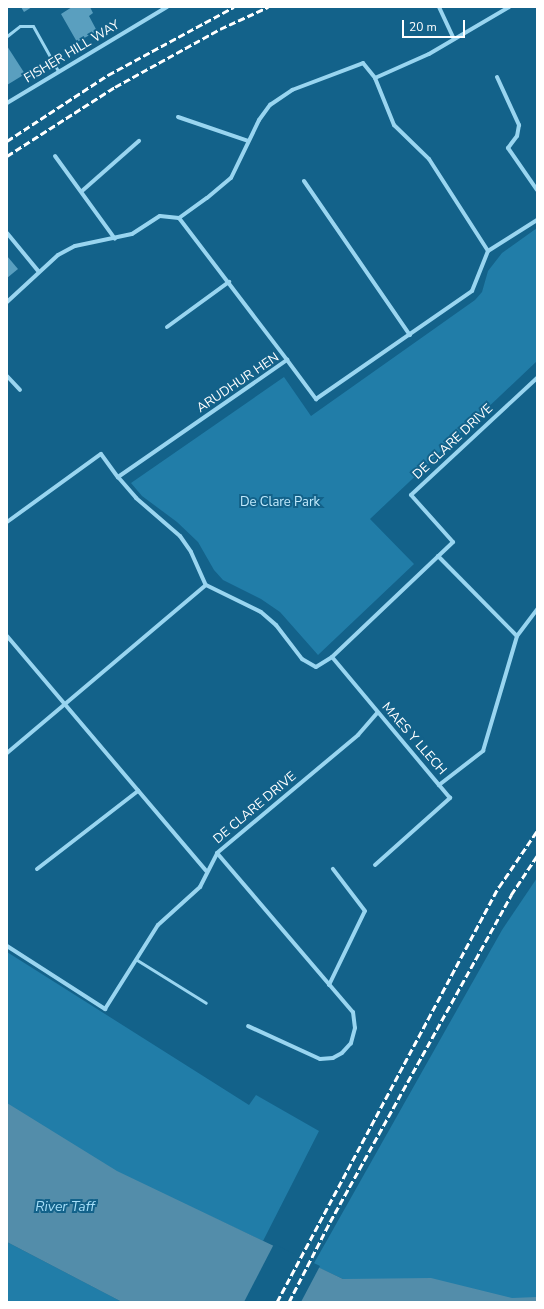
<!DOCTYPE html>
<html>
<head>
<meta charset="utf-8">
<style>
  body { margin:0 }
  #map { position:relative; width:544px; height:1309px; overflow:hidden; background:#13628a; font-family:"Nunito Sans",sans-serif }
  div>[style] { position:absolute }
  .green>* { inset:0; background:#217da8 }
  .water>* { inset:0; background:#538daa }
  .pier>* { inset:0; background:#13628a }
  .building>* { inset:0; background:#5a9fbf }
  .lane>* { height:3px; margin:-1.5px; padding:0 1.5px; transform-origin:1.5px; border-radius:1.5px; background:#99d5f0 }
  .street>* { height:4px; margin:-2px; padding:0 2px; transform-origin:2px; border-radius:2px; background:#99d5f0 }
  .rail>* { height:3px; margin-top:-1.5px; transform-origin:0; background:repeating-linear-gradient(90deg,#fff 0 7px,transparent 0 10px) }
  span { translate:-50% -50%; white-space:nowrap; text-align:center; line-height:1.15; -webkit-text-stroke:4px #13628a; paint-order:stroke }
  .street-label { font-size:13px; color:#fff }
  .park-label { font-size:13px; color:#c0e9fc }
  .water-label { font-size:14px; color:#a5def8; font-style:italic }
  .frame { position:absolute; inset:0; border:8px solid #fff; pointer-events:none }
  .scale { position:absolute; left:402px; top:20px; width:63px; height:18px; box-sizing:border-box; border:2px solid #fff; border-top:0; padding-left:5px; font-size:12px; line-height:14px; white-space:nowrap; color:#fff; -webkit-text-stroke:3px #13628a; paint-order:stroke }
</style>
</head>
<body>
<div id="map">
  <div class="green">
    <div style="clip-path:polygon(537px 228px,537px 361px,370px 519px,414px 564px,318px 655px,280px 612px,261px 599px,223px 580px,214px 570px,198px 542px,177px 522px,142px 496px,131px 483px,284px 377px,311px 416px,475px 300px,482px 292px,488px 271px,502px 253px)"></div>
    <div style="clip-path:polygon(537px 878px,537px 1302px,490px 1302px,343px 1279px,313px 1265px,502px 930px)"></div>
    <div style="clip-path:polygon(7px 952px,249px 1105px,256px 1095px,319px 1131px,263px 1241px,7px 1121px)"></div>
    <div style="clip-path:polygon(7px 1242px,105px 1293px,122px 1302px,7px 1302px)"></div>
  </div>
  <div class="water">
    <div style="clip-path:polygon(7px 1103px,117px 1171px,343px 1279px,431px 1278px,512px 1298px,537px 1297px,537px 1302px,122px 1302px,7px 1242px)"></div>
  </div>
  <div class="pier">
    <div style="clip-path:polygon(274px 1244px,320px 1266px,301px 1302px,244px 1302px)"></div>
  </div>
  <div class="building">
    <div style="clip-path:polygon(21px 7px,32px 7px,24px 12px)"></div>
    <div style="clip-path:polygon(72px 7px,90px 7px,93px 13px,89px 16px,97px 31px,77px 42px,61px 14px)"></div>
    <div style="clip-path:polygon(7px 46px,25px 74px,7px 85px)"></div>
    <div style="clip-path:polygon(7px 256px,18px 269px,7px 278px)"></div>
  </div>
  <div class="lane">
    <div style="left:7px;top:36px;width:16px;rotate:-38deg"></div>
    <div style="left:20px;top:26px;width:13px"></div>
    <div style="left:33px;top:26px;width:51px;rotate:60.9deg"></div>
    <div style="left:137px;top:960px;width:81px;rotate:31.9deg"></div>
  </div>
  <div class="street">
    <div style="left:439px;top:7px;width:35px;rotate:65deg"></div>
    <div style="left:497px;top:77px;width:53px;rotate:65.4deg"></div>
    <div style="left:519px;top:125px;width:11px;rotate:100deg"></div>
    <div style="left:517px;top:136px;width:15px;rotate:127deg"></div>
    <div style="left:508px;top:148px;width:51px;rotate:55.4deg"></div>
    <div style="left:375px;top:78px;width:51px;rotate:68deg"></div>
    <div style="left:394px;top:125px;width:49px;rotate:44.2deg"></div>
    <div style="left:429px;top:159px;width:109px;rotate:57.3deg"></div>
    <div style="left:7px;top:103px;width:187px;rotate:-31deg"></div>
    <div style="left:178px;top:117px;width:74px;rotate:18.9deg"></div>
    <div style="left:55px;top:156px;width:102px;rotate:54.1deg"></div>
    <div style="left:304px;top:181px;width:187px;rotate:55.5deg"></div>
    <div style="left:82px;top:191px;width:76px;rotate:-41.3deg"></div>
    <div style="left:179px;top:218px;width:178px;rotate:52.7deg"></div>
    <div style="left:7px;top:233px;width:50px;rotate:50.6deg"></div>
    <div style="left:7px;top:302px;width:69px;rotate:-42.7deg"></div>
    <div style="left:58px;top:255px;width:19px;rotate:-28deg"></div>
    <div style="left:75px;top:246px;width:58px;rotate:-11.9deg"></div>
    <div style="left:132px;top:234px;width:33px;rotate:-33deg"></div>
    <div style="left:160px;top:216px;width:19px;rotate:6deg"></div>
    <div style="left:179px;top:218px;width:34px;rotate:-36deg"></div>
    <div style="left:207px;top:198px;width:31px;rotate:-40deg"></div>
    <div style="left:231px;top:178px;width:64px;rotate:-64.2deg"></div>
    <div style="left:259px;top:120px;width:19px;rotate:-54deg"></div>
    <div style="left:270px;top:105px;width:27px;rotate:-34deg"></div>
    <div style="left:292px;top:90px;width:76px;rotate:-20.8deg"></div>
    <div style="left:363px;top:63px;width:19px;rotate:51deg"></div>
    <div style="left:375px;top:78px;width:59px;rotate:-24deg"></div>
    <div style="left:429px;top:54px;width:93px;rotate:-30.4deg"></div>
    <div style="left:167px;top:327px;width:77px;rotate:-36deg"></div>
    <div style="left:7px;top:376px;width:19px;rotate:47deg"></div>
    <div style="left:118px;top:477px;width:28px;rotate:49deg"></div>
    <div style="left:136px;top:498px;width:58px;rotate:40.8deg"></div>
    <div style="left:180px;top:536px;width:19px;rotate:55deg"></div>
    <div style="left:191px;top:552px;width:36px;rotate:66deg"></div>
    <div style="left:7px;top:522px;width:116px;rotate:-35.9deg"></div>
    <div style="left:101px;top:454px;width:29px;rotate:54deg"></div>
    <div style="left:118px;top:477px;width:206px;rotate:-34.7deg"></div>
    <div style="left:287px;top:360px;width:49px;rotate:53.4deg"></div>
    <div style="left:316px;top:399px;width:190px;rotate:-34.7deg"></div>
    <div style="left:472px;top:291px;width:43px;rotate:-68.2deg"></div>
    <div style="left:488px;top:251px;width:58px;rotate:-32.3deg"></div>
    <div style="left:438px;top:556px;width:112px;rotate:45.4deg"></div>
    <div style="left:7px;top:636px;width:308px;rotate:49.7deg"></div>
    <div style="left:332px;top:657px;width:167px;rotate:50.1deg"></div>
    <div style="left:439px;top:785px;width:56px;rotate:-37.7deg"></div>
    <div style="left:483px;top:751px;width:120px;rotate:-73.5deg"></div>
    <div style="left:517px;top:636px;width:34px;rotate:-53deg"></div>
    <div style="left:7px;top:753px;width:260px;rotate:-40.2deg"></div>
    <div style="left:206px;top:585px;width:61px;rotate:26.1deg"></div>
    <div style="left:261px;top:612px;width:20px;rotate:41deg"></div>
    <div style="left:276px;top:625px;width:43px;rotate:52.6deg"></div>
    <div style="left:302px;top:659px;width:16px;rotate:30deg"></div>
    <div style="left:316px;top:667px;width:19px;rotate:-32deg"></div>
    <div style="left:332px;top:657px;width:167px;rotate:-43.5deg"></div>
    <div style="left:453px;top:542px;width:63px;rotate:-131.8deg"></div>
    <div style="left:411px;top:495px;width:172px;rotate:-42.9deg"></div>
    <div style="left:217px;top:853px;width:209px;rotate:49.5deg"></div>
    <div style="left:353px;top:1012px;width:16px;rotate:83deg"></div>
    <div style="left:355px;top:1028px;width:16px;rotate:105deg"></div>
    <div style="left:351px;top:1043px;width:13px;rotate:132deg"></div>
    <div style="left:342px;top:1053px;width:10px;rotate:151deg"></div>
    <div style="left:333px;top:1058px;width:13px;rotate:176deg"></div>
    <div style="left:320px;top:1059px;width:79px;rotate:-155.4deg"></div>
    <div style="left:375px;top:865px;width:101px;rotate:-41.8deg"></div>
    <div style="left:450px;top:798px;width:17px;rotate:-130deg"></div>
    <div style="left:37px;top:869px;width:128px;rotate:-37.7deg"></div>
    <div style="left:7px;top:946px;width:117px;rotate:32.7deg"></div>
    <div style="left:105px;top:1009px;width:99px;rotate:-57.8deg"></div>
    <div style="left:158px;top:925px;width:57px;rotate:-42.1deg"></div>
    <div style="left:200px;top:887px;width:38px;rotate:-63deg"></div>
    <div style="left:217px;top:853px;width:184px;rotate:-39.9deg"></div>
    <div style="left:358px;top:735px;width:30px;rotate:-49deg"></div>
    <div style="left:329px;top:985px;width:82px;rotate:-64.1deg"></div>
    <div style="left:365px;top:911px;width:53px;rotate:-127.3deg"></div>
  </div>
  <div class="rail">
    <div style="left:7px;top:141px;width:121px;rotate:-33.2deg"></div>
    <div style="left:108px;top:75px;width:143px;rotate:-28.4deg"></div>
    <div style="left:7px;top:156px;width:128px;rotate:-32.6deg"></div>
    <div style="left:115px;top:87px;width:120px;rotate:-28.9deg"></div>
    <div style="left:220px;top:29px;width:53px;rotate:-24.6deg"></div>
    <div style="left:277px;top:1302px;width:471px;rotate:-61.9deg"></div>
    <div style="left:499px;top:887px;width:68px;rotate:-55.8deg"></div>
    <div style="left:289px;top:1302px;width:90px;rotate:-62.9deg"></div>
    <div style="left:330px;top:1222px;width:374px;rotate:-61deg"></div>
    <div style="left:511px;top:895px;width:47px;rotate:-56.3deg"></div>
  </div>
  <div class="street-label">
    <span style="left:72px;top:52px;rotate:-31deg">FISHER HILL WAY</span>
    <span style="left:238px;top:383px;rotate:-34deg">ARUDHUR HEN</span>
    <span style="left:453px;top:442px;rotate:-43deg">DE CLARE DRIVE</span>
    <span style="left:414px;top:739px;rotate:49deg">MAES Y LLECH</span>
    <span style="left:255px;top:808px;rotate:-40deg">DE CLARE DRIVE</span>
  </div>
  <div class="park-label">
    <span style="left:280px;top:502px">De Clare Park</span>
  </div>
  <div class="water-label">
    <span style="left:65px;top:1207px">River Taff</span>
  </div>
  <div class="frame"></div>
  <div class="scale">20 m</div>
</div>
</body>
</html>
